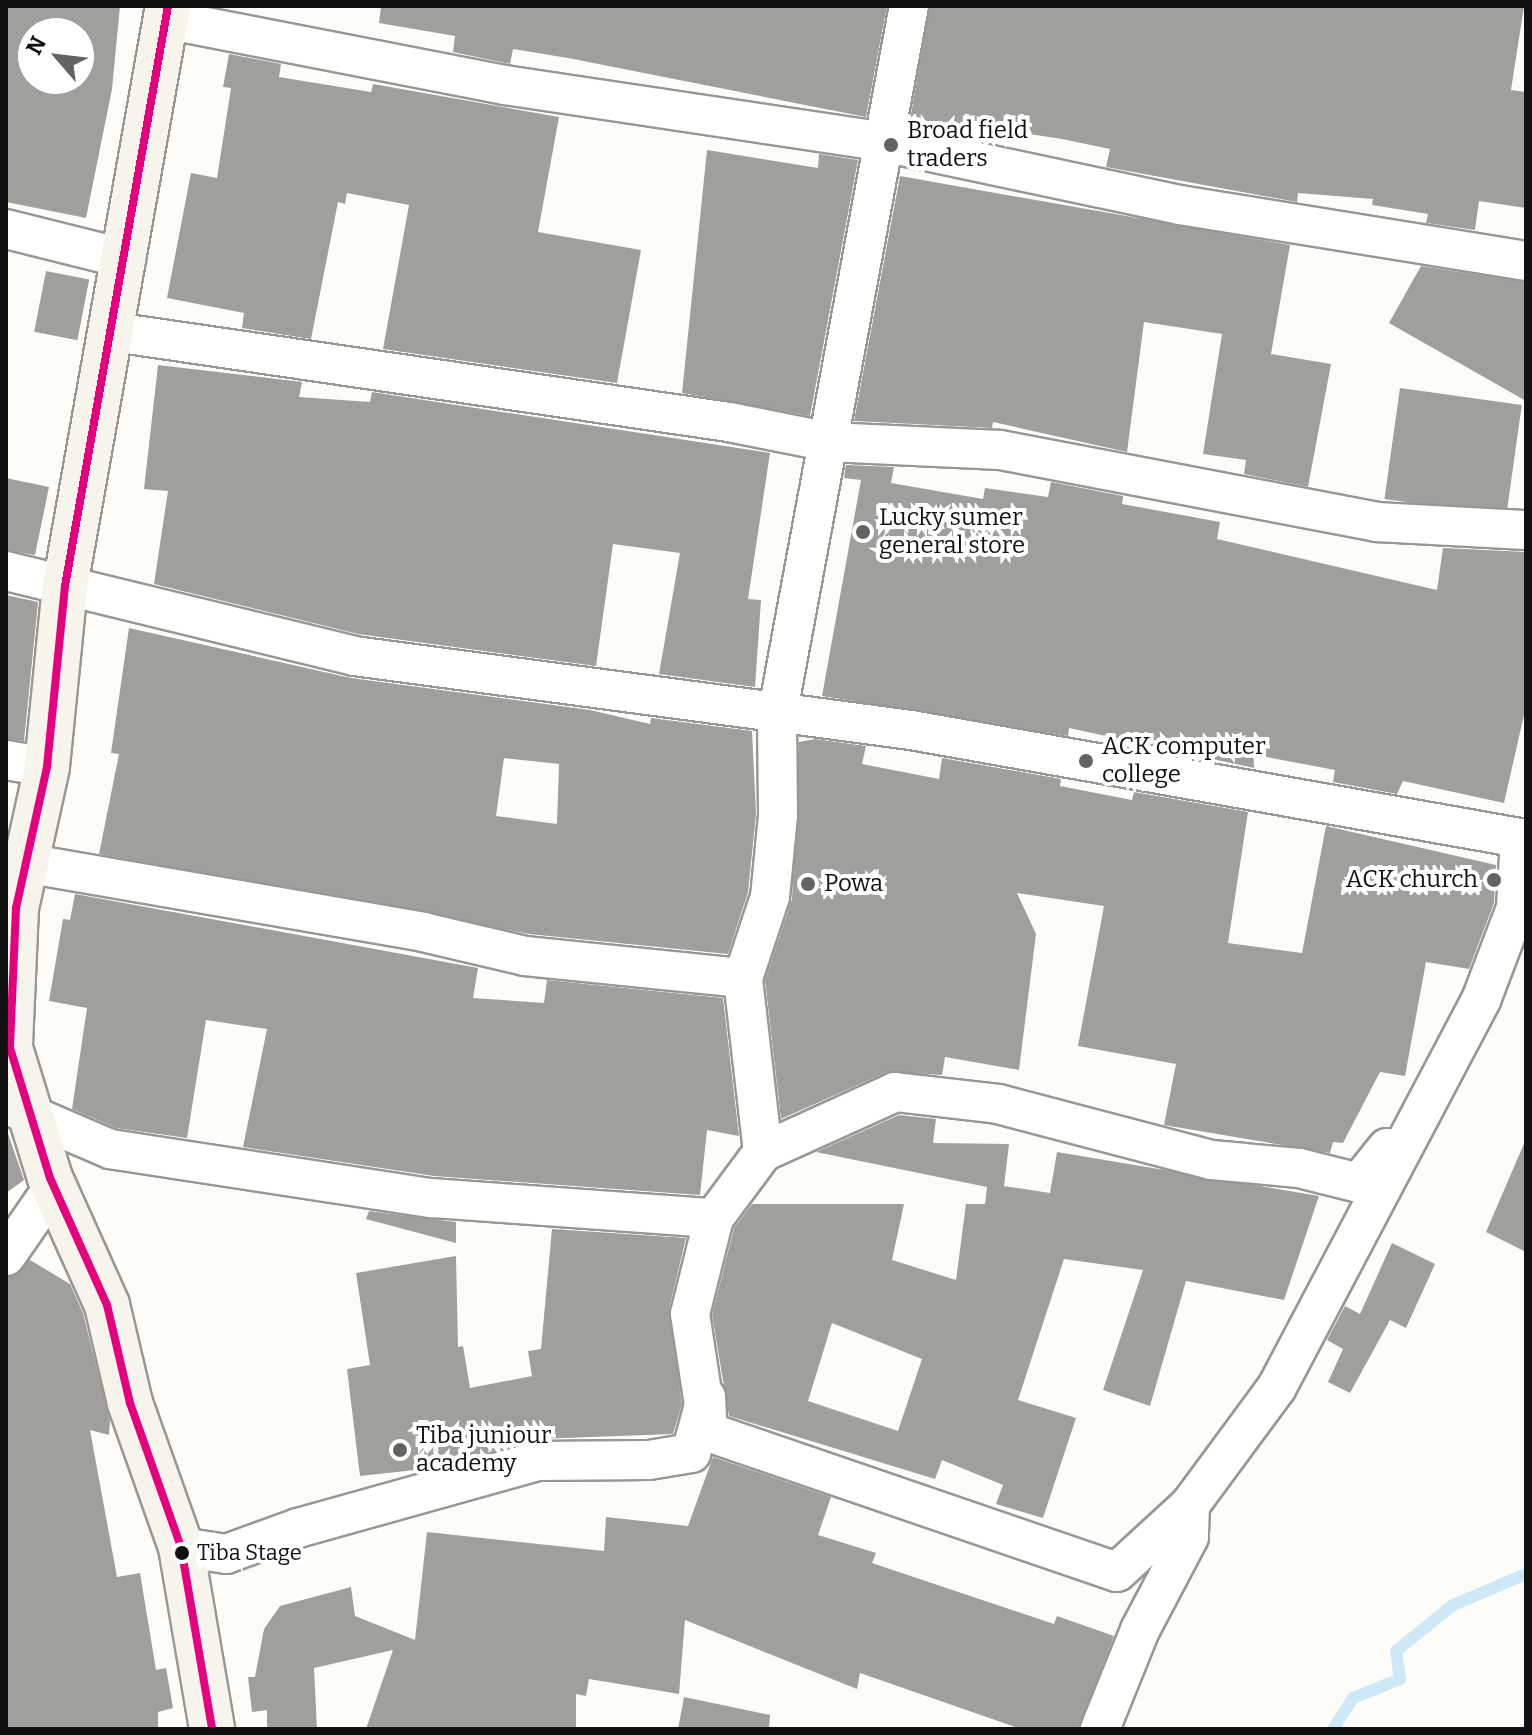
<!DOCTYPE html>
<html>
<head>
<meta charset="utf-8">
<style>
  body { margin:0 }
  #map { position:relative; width:1532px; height:1735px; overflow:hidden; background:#fdfcf7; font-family:Bitter,serif }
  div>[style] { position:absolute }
  .stream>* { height:12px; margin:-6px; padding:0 6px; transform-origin:6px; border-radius:6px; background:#cde8f7 }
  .building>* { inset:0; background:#a19f9c; transform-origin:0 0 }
  .roads { filter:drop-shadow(2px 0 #979795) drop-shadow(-2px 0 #979795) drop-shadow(0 2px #979795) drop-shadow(0 -2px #979795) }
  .street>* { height:38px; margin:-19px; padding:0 19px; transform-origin:19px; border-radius:19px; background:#fffffe }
  .secondary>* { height:44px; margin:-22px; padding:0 22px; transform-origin:22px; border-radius:22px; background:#f6f4eb }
  .bus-1>* { height:8px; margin:-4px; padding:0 4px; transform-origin:4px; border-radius:4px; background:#e5007d }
  .dots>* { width:22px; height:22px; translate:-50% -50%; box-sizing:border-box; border:4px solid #fff; border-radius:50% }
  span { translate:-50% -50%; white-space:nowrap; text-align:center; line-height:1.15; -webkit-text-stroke:8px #fff; paint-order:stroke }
  .bus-label { font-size:22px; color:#111 }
  .left { translate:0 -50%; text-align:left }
  .poi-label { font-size:24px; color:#111 }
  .right { translate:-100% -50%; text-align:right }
  .frame { position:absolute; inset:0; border:8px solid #111; pointer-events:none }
  .north { position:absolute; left:16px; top:16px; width:80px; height:80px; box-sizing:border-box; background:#fff; border:2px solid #a0a0a0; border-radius:50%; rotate:298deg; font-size:22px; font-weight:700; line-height:32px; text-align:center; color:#111 }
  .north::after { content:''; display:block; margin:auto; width:28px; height:36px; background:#646362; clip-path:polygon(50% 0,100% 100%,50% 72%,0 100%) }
</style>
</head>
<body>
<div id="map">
  <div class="stream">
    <div style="left:1333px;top:1729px;width:37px;rotate:-57deg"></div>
    <div style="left:1353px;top:1698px;width:51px;rotate:-22deg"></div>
    <div style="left:1400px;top:1679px;width:28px;rotate:-98deg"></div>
    <div style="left:1396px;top:1651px;width:73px;rotate:-38.9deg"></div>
    <div style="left:1453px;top:1605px;width:79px;rotate:-23deg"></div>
  </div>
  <div class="building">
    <div style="clip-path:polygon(evenodd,6px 6px,120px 6px,112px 89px,86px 218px,6px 202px,6px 6px,32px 32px,80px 32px,80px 80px,32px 80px,32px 32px)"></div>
    <div style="clip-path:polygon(381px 6px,887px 6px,866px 117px,568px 58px,513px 49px,510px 64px,453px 52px,455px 36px,379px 23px)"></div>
    <div style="clip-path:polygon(930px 6px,1524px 6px,1511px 90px,1526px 92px,1526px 208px,1479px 201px,1475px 230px,1426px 223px,1428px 214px,1372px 205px,1373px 199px,1298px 193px,1297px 202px,1106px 167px,1110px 149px,1062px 139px,977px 126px,976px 134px,909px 125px)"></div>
    <div style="clip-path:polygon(229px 54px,281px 64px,279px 77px,371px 92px,373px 84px,559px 117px,538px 232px,641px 250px,617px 383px,383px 349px,409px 205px,347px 193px,345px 204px,338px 202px,311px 339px,242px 328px,244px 313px,167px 298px,191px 173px,217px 178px,231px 88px,223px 87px)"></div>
    <div style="clip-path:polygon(707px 150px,818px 168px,819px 154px,858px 160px,810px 416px,682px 393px)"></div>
    <div style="clip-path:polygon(900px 176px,1290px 245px,1271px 354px,1331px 364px,1308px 487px,1244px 474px,1246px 460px,1203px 454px,1222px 334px,1144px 322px,1127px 452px,993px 422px,992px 428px,854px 421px)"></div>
    <div style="clip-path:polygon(1421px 266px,1526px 282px,1526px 401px,1389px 323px)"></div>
    <div style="left:46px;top:271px;width:44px;height:62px;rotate:11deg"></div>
    <div style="clip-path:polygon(158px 365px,302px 382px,299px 397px,370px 402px,372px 392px,770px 453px,748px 599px,761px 600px,755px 687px,659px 674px,680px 553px,613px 544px,596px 666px,358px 634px,154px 584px,168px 491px,144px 489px)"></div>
    <div style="left:1400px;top:388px;width:123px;height:112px;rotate:8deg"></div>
    <div style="clip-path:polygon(846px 465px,894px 467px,891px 483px,983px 499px,985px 488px,1048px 497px,1051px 482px,1123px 496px,1122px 504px,1220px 522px,1217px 539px,1437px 590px,1443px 548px,1526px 552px,1526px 706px,1504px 803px,1403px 781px,1397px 794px,1333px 782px,1335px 770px,1256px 755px,1254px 768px,1069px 728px,1068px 736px,822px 696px,861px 480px,844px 478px)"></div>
    <div style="clip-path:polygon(6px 478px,49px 487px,35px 555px,6px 550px)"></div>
    <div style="clip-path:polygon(6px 595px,38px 602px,24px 741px,6px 739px)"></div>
    <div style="clip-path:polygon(evenodd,129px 628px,351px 678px,590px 710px,650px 724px,651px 718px,752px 731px,756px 814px,748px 892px,728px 954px,529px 934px,99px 854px,119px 754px,111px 753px,129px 628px,504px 758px,559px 764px,557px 824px,496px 816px,504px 758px)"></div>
    <div style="clip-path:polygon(815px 739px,866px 746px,862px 764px,939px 779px,942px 758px,1061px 779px,1060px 786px,1132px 800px,1134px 792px,1248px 812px,1228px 943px,1302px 953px,1326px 826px,1496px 865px,1494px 903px,1469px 969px,1426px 962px,1405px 1076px,1380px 1072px,1343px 1143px,1333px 1142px,1330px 1153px,1164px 1125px,1176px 1064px,1078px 1046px,1104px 906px,1017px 893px,1036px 934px,1019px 1070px,945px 1057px,942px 1075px,887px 1072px,781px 1119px,765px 980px,792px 899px,799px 742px)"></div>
    <div style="clip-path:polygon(75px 894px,478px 968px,473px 998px,544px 1003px,547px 980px,723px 998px,739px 1136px,707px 1130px,700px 1195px,434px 1176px,243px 1147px,267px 1029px,206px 1020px,187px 1138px,116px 1128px,72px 1109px,87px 1008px,49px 1001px,63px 919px,70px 920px)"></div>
    <div style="clip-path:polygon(evenodd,899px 1115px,936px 1119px,933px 1143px,1009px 1144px,1004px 1186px,1050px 1193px,1057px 1152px,1319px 1196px,1284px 1300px,1186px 1281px,1150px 1406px,1103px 1390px,1143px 1270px,1064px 1259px,1018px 1400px,1076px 1418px,1043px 1518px,996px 1504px,1003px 1485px,942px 1460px,935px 1479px,729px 1416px,712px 1315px,734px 1228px,752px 1204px,904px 1204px,892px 1260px,956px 1280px,966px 1204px,985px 1204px,987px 1187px,816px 1152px,899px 1115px,832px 1323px,922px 1359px,898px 1431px,808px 1401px,832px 1323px)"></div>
    <div style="clip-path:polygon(6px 1128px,24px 1180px,6px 1193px)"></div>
    <div style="clip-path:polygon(1526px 1139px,1526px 1252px,1486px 1232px)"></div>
    <div style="clip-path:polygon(369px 1211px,456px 1222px,456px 1243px,366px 1219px)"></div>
    <div style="clip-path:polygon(552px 1229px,686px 1238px,669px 1309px,682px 1404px,673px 1434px,537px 1439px,433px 1468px,360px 1476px,347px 1369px,370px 1365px,356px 1273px,456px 1256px,458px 1347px,463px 1346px,470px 1388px,532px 1376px,528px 1351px,541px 1349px)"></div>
    <div style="clip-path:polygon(1392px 1243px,1435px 1264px,1406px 1328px,1390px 1320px,1350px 1393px,1328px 1382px,1343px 1349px,1327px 1340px,1345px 1306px,1360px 1314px)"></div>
    <div style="clip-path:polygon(30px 1260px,70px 1284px,83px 1313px,110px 1421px,109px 1435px,90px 1430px,117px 1577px,140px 1573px,156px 1670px,166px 1668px,173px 1708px,158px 1712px,158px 1729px,6px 1729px,6px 1278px)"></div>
    <div style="clip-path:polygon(713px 1457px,831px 1497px,818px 1535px,876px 1553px,872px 1563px,1054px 1624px,1057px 1616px,1114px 1636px,1078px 1729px,1021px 1729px,860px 1673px,857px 1689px,685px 1620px,679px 1694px,589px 1679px,586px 1696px,576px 1694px,576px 1729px,366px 1729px,393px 1650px,314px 1668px,317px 1729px,267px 1729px,267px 1710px,252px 1712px,248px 1677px,255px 1677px,264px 1629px,280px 1606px,351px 1587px,355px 1616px,415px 1640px,427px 1532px,604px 1551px,606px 1517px,688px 1526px)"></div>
    <div style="clip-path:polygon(684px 1697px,770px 1715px,769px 1729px,678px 1729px)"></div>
  </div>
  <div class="roads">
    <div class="street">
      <div style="left:165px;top:19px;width:346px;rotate:11deg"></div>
      <div style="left:505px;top:85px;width:378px;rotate:8.5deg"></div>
      <div style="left:879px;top:141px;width:308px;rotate:12deg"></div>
      <div style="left:1180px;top:205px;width:351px;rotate:9.2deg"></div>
      <div style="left:6px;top:229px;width:124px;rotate:14deg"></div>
      <div style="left:114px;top:332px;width:622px;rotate:8.33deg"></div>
      <div style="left:729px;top:422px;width:102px;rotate:11.3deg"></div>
      <div style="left:829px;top:442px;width:171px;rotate:2.7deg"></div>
      <div style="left:1000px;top:450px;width:384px;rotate:10.8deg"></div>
      <div style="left:1377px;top:522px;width:149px;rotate:3.1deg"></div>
      <div style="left:6px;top:571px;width:358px;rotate:13.7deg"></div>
      <div style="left:354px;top:656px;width:562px;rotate:7.57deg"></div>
      <div style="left:911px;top:730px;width:619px;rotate:10.06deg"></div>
      <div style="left:1520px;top:838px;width:70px;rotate:93.3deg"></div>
      <div style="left:1516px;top:908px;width:98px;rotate:110.8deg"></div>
      <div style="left:1481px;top:1000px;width:437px;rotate:117.8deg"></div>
      <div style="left:1277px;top:1387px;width:147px;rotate:126.4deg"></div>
      <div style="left:1190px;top:1505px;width:32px;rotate:92deg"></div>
      <div style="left:1189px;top:1537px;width:105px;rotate:117.8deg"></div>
      <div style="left:1140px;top:1630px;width:107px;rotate:112deg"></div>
      <div style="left:6px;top:760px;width:42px;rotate:9.7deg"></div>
      <div style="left:25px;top:863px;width:404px;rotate:9.8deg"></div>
      <div style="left:423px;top:932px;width:105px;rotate:13.2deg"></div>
      <div style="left:525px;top:956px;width:219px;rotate:5.8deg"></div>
      <div style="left:12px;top:1107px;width:107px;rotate:23.2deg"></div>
      <div style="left:110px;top:1149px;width:326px;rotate:8.7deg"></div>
      <div style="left:432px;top:1198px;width:283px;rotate:4.1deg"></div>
      <div style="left:763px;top:1152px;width:145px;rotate:-24.4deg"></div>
      <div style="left:895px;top:1092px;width:104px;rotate:6.6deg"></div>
      <div style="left:998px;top:1104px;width:221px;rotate:14.7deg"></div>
      <div style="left:1212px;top:1160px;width:87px;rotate:5.3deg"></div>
      <div style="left:1299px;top:1168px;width:62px;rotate:14deg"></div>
      <div style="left:1359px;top:1183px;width:45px;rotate:-51.3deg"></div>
      <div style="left:6px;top:1256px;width:67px;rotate:-55.4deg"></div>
      <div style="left:708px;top:1432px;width:432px;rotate:18.9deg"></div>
      <div style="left:1117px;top:1572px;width:99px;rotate:-42.5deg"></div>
      <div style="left:181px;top:1547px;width:46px;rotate:8.8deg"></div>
      <div style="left:226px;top:1554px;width:77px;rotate:-19.9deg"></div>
      <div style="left:298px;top:1528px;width:249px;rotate:-15.6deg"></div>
      <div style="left:538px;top:1461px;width:111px;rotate:-0.5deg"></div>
      <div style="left:649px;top:1460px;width:43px;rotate:-9.5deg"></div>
      <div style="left:691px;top:1453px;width:50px;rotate:-74.8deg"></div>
      <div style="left:704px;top:1405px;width:8px;rotate:-76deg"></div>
      <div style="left:706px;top:1397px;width:35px;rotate:87deg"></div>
      <div style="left:708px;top:1432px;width:27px;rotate:-98deg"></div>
      <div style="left:704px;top:1405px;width:92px;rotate:-98.7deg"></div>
      <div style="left:690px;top:1314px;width:99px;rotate:-76deg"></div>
      <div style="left:714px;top:1218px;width:82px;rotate:-53.4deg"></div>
      <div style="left:763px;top:1152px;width:175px;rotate:-96.6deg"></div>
      <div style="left:743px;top:978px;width:85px;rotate:-71.6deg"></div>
      <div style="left:770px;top:897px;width:82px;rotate:-84.4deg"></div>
      <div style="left:778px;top:815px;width:99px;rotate:-90.6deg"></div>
      <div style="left:777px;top:716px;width:722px;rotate:-79.47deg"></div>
    </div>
    <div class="secondary">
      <div style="left:168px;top:6px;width:589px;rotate:100.07deg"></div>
      <div style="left:65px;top:586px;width:182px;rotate:95.7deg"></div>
      <div style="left:47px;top:767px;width:144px;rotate:102.4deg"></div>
      <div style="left:16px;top:908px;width:140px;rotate:92.5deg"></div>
      <div style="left:10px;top:1048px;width:136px;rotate:72.9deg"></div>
      <div style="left:50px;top:1178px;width:139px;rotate:65.8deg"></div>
      <div style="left:107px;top:1305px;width:101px;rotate:76.8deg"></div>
      <div style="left:130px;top:1403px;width:153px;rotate:70.5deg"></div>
      <div style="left:181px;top:1547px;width:185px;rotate:80.3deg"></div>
    </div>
  </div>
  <div class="bus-1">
    <div style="left:168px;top:6px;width:589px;rotate:100.07deg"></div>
    <div style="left:65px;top:586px;width:182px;rotate:95.7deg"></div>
    <div style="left:47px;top:767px;width:144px;rotate:102.4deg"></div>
    <div style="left:16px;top:908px;width:140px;rotate:92.5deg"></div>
    <div style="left:10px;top:1048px;width:136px;rotate:72.9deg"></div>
    <div style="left:50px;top:1178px;width:139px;rotate:65.8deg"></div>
    <div style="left:107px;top:1305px;width:101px;rotate:76.8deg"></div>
    <div style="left:130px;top:1403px;width:153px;rotate:70.5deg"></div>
    <div style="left:181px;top:1547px;width:185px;rotate:80.3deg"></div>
  </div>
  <div class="dots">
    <div style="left:891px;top:145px;background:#646362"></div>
    <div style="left:863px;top:532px;background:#646362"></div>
    <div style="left:1086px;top:761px;background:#646362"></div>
    <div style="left:1494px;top:880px;background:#646362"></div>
    <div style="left:808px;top:884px;background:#646362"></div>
    <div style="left:400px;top:1450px;background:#646362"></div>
    <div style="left:182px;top:1553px;background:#111"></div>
  </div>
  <div class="bus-label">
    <span class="left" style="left:197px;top:1553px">Tiba Stage</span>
  </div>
  <div class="poi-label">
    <span class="left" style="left:907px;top:145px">Broad field<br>traders</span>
    <span class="left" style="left:879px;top:532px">Lucky sumer<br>general store</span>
    <span class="left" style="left:1102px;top:761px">ACK computer<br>college</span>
    <span class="right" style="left:1478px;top:880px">ACK church</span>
    <span class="left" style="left:824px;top:884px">Powa</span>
    <span class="left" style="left:416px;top:1450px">Tiba juniour<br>academy</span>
  </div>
  <div class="frame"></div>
  <div class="north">N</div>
</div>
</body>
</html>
